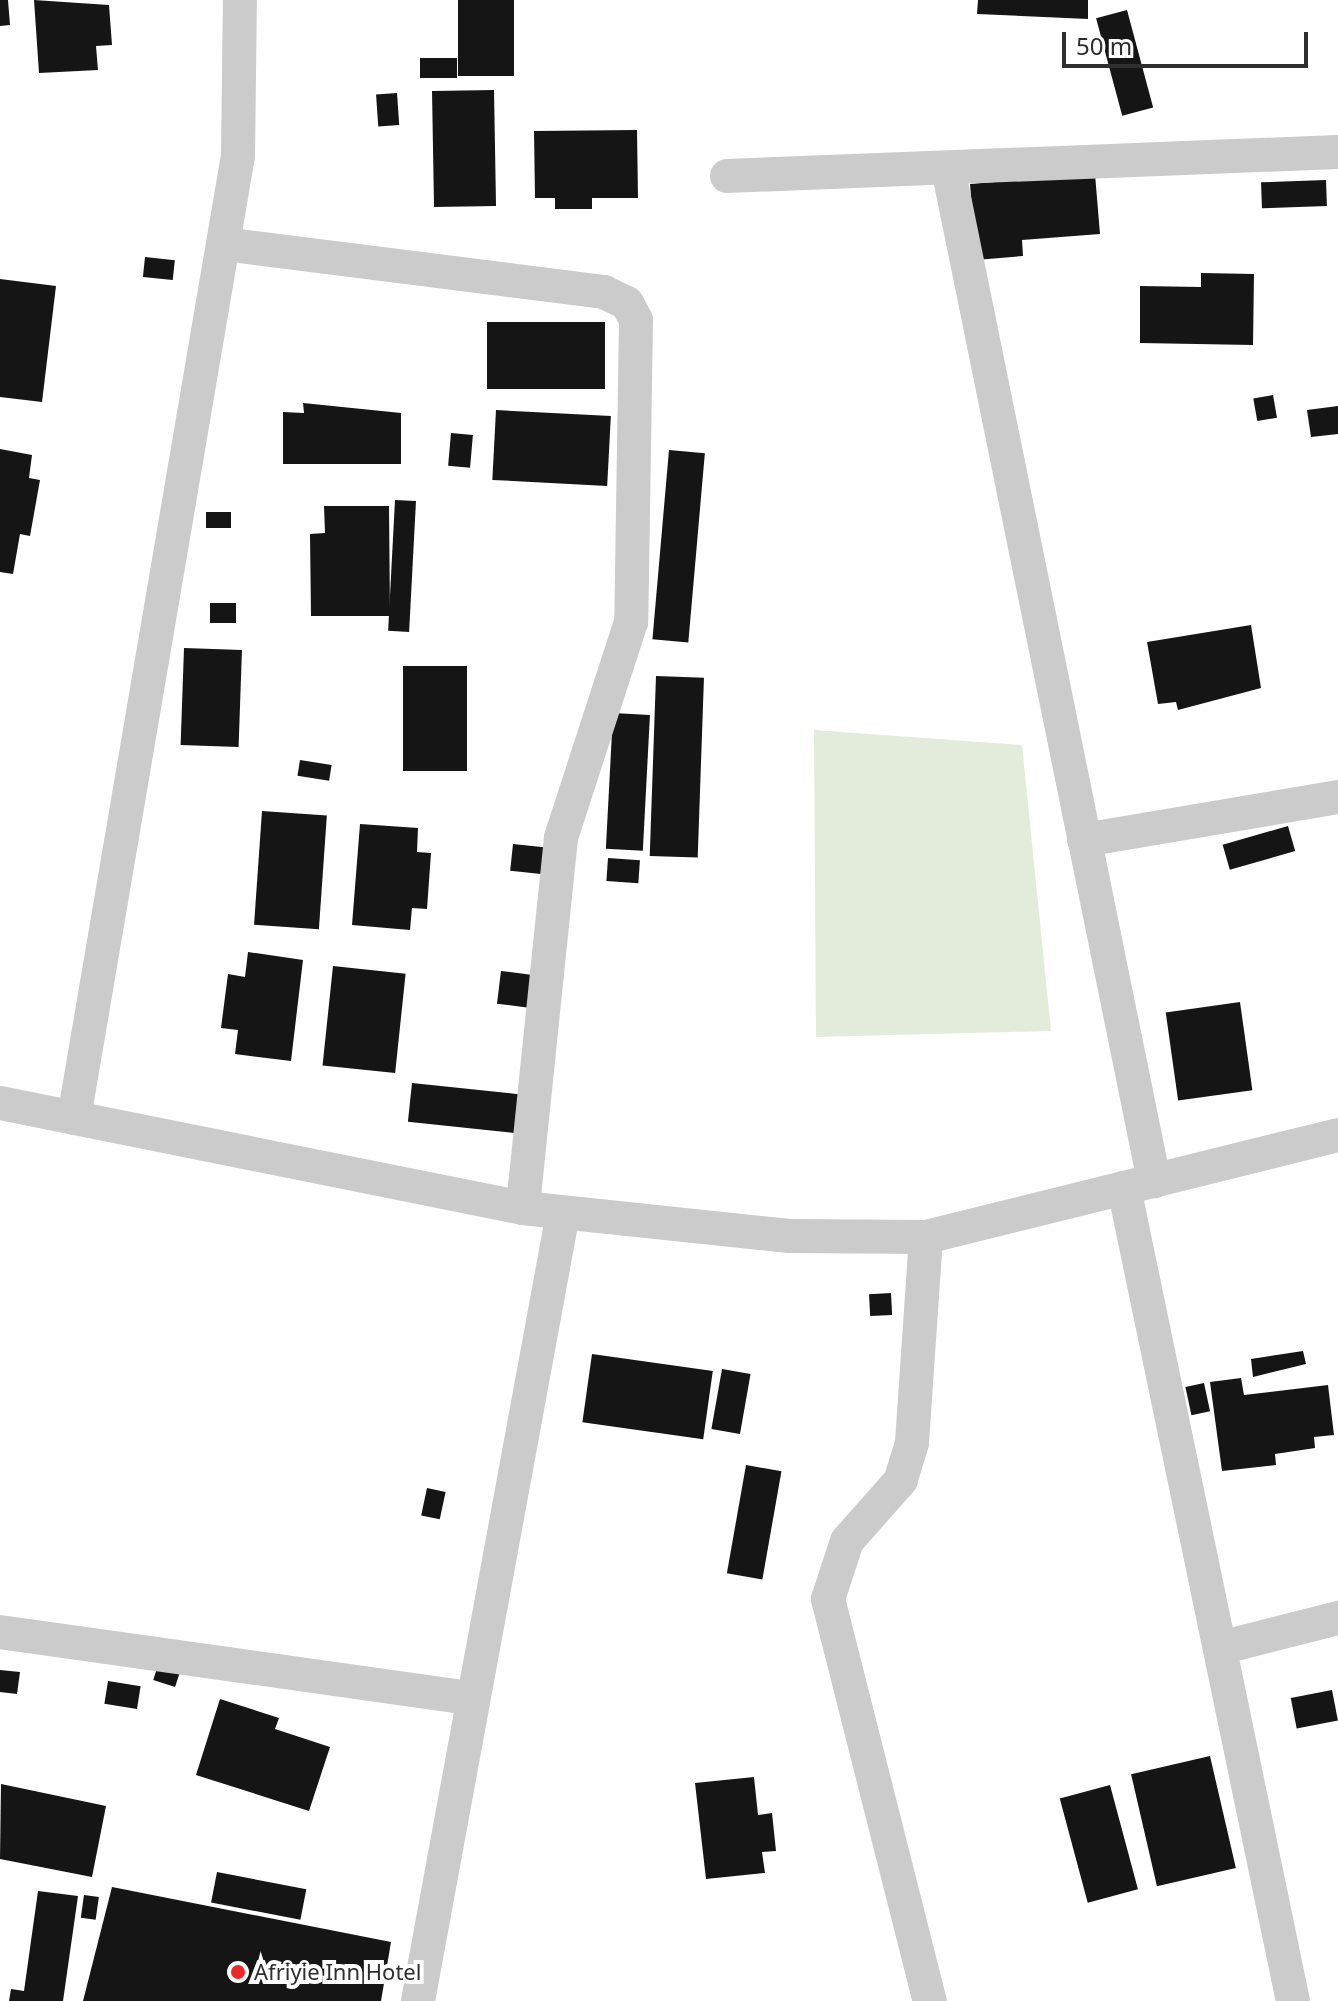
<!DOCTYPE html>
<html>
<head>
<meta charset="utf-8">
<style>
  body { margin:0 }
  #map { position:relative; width:1338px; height:2001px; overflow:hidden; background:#fff; font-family:"Noto Sans",sans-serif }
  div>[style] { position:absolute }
  .green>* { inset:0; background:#e3ecdb }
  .building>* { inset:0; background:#151515; transform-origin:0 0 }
  .street>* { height:34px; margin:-17px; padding:0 17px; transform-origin:17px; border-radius:17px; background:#cbcbcb }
  .dots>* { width:22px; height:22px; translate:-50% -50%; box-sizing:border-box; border:4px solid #fff; border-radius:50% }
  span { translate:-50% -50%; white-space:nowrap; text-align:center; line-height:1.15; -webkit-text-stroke:8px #fff; paint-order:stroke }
  .poi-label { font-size:22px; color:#2e2e2e }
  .left { translate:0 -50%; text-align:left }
  .scale { position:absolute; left:1062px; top:32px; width:246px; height:36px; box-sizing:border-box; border:4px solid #2e2e2e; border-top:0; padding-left:10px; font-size:24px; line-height:28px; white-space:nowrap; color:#2e2e2e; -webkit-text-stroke:6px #fff; paint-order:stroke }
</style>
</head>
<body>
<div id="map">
  <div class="green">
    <div style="clip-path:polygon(814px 730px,1022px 745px,1051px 1031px,816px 1037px)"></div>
  </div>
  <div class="building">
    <div style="clip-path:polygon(0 0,8px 0,10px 25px,0 26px)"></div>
    <div style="clip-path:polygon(34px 0,109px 5px,112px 45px,96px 46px,98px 70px,39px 73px)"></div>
    <div style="left:458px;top:0;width:56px;height:76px"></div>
    <div style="clip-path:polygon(978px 0,1088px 0,1088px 19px,977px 14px)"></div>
    <div style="left:1127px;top:10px;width:101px;height:32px;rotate:75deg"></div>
    <div style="left:420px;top:58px;width:37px;height:20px"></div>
    <div style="left:494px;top:90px;width:116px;height:62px;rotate:89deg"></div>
    <div style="left:397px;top:93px;width:32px;height:21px;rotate:86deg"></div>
    <div style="clip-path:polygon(637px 130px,638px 198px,592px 198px,592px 209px,555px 209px,555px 198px,535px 198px,534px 131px)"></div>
    <div style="clip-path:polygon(1095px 174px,1100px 234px,1022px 240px,1023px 256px,976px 260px,970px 184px)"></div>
    <div style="left:1326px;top:180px;width:26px;height:65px;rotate:88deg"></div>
    <div style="left:145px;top:257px;width:30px;height:20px;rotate:6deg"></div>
    <div style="clip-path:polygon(1201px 273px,1254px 274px,1253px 345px,1140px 343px,1140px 286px,1201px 287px)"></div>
    <div style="clip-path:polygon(0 279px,56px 286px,42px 402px,0 397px)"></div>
    <div style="left:487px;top:322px;width:118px;height:67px"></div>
    <div style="left:1273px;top:395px;width:23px;height:20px;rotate:80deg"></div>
    <div style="clip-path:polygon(303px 403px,401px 413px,401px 464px,283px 464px,283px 412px,304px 413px)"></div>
    <div style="clip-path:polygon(1338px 406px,1338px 434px,1311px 437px,1307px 410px)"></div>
    <div style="left:496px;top:410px;width:115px;height:70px;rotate:3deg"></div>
    <div style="left:451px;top:433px;width:22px;height:33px;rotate:5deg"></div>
    <div style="clip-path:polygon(0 449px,32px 455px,29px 478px,40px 480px,30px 536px,20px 534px,13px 574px,0 572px)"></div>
    <div style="left:669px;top:450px;width:36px;height:190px;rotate:5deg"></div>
    <div style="left:395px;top:500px;width:21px;height:131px;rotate:3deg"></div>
    <div style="clip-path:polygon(324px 506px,389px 506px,390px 616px,311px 616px,310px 534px,325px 533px)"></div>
    <div style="left:231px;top:512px;width:16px;height:25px;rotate:90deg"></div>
    <div style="left:210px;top:603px;width:26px;height:20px"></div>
    <div style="clip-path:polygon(1251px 625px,1261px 688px,1178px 710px,1176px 702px,1158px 704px,1147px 642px)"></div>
    <div style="left:184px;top:648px;width:58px;height:97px;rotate:2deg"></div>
    <div style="left:403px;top:666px;width:64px;height:105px"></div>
    <div style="left:656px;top:676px;width:48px;height:180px;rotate:2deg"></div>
    <div style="left:613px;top:713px;width:37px;height:136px;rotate:3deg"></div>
    <div style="left:300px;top:760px;width:32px;height:16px;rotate:9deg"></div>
    <div style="left:262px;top:811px;width:65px;height:114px;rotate:4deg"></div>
    <div style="clip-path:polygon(360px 824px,418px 828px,417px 852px,431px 853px,427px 909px,412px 908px,410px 930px,352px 925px)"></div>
    <div style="left:1288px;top:826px;width:26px;height:68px;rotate:74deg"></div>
    <div style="left:513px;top:844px;width:31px;height:27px;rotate:6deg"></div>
    <div style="left:608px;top:858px;width:32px;height:23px;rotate:4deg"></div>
    <div style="clip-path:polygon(248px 952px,303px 960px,291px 1061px,235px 1054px,238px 1030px,221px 1028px,228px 974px,245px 977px)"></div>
    <div style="left:333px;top:966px;width:73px;height:100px;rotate:6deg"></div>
    <div style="left:501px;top:971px;width:32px;height:33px;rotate:7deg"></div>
    <div style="left:1240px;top:1002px;width:89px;height:75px;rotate:82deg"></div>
    <div style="left:412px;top:1083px;width:109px;height:39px;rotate:6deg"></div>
    <div style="left:891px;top:1293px;width:22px;height:22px;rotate:87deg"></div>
    <div style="clip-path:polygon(1303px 1351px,1306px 1364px,1253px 1377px,1251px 1359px)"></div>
    <div style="left:592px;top:1354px;width:122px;height:69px;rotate:8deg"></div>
    <div style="left:722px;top:1369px;width:29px;height:61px;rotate:10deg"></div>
    <div style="clip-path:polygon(1241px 1378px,1244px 1395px,1328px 1385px,1334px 1435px,1314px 1437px,1315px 1448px,1275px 1454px,1276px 1465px,1222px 1471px,1210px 1382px)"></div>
    <div style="left:1204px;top:1383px;width:29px;height:19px;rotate:78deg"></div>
    <div style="left:746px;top:1465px;width:36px;height:110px;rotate:10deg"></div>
    <div style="left:427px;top:1488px;width:19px;height:28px;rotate:12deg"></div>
    <div style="left:160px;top:1659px;width:23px;height:22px;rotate:18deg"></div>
    <div style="clip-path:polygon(0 1670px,20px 1672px,17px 1694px,0 1692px)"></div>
    <div style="left:108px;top:1681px;width:33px;height:23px;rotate:9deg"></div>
    <div style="left:1332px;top:1690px;width:31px;height:42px;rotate:79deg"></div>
    <div style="clip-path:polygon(220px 1699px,279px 1718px,275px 1729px,330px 1747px,309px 1811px,196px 1775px)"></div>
    <div style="left:1210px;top:1756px;width:115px;height:81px;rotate:77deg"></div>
    <div style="clip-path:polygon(754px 1777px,758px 1815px,772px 1813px,776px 1851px,762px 1852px,765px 1873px,706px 1879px,695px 1783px)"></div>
    <div style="clip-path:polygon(1px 1784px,106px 1806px,92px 1877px,0 1859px)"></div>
    <div style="left:1110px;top:1785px;width:108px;height:52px;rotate:75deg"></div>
    <div style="left:217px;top:1872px;width:91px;height:31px;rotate:11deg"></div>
    <div style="clip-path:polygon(112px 1887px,391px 1942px,381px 2001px,83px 2001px)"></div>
    <div style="clip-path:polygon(38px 1891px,78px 1896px,63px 2001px,9px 2001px,11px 1989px,24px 1991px)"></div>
    <div style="left:84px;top:1895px;width:15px;height:23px;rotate:8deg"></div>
  </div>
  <div class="street">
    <div style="left:949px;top:173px;width:1029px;rotate:78.5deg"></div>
    <div style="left:727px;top:176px;width:611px;rotate:-2.25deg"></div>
    <div style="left:224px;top:244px;width:383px;rotate:7.2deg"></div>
    <div style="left:604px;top:292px;width:25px;rotate:26deg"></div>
    <div style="left:627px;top:303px;width:19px;rotate:62deg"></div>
    <div style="left:636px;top:320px;width:302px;rotate:90.9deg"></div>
    <div style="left:631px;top:622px;width:227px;rotate:108deg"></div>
    <div style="left:561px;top:838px;width:372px;rotate:95.9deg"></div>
    <div style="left:1084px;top:840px;width:258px;rotate:-9.6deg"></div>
    <div style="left:0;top:1103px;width:533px;rotate:11.35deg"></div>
    <div style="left:523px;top:1208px;width:268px;rotate:6deg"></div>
    <div style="left:790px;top:1236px;width:136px;rotate:0.4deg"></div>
    <div style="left:926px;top:1237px;width:424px;rotate:-13.9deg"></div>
    <div style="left:74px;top:1118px;width:976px;rotate:-80.33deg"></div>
    <div style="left:238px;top:156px;width:156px;rotate:-89.3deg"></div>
    <div style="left:1124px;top:1188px;width:830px;rotate:78.26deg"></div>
    <div style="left:926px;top:1237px;width:206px;rotate:93.9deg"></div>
    <div style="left:912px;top:1443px;width:39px;rotate:107deg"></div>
    <div style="left:901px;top:1480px;width:81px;rotate:131.5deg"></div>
    <div style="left:847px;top:1541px;width:61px;rotate:108.1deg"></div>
    <div style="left:828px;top:1599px;width:415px;rotate:75.8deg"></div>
    <div style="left:0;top:1632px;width:473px;rotate:8deg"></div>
    <div style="left:1220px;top:1648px;width:122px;rotate:-14.3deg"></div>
    <div style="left:418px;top:2001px;width:801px;rotate:-79.57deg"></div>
  </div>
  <div class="dots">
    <div style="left:238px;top:1972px;background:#ee272c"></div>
  </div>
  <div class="poi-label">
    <span class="left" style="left:254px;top:1972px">Afriyie Inn Hotel</span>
  </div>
  <div class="scale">50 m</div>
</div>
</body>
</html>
